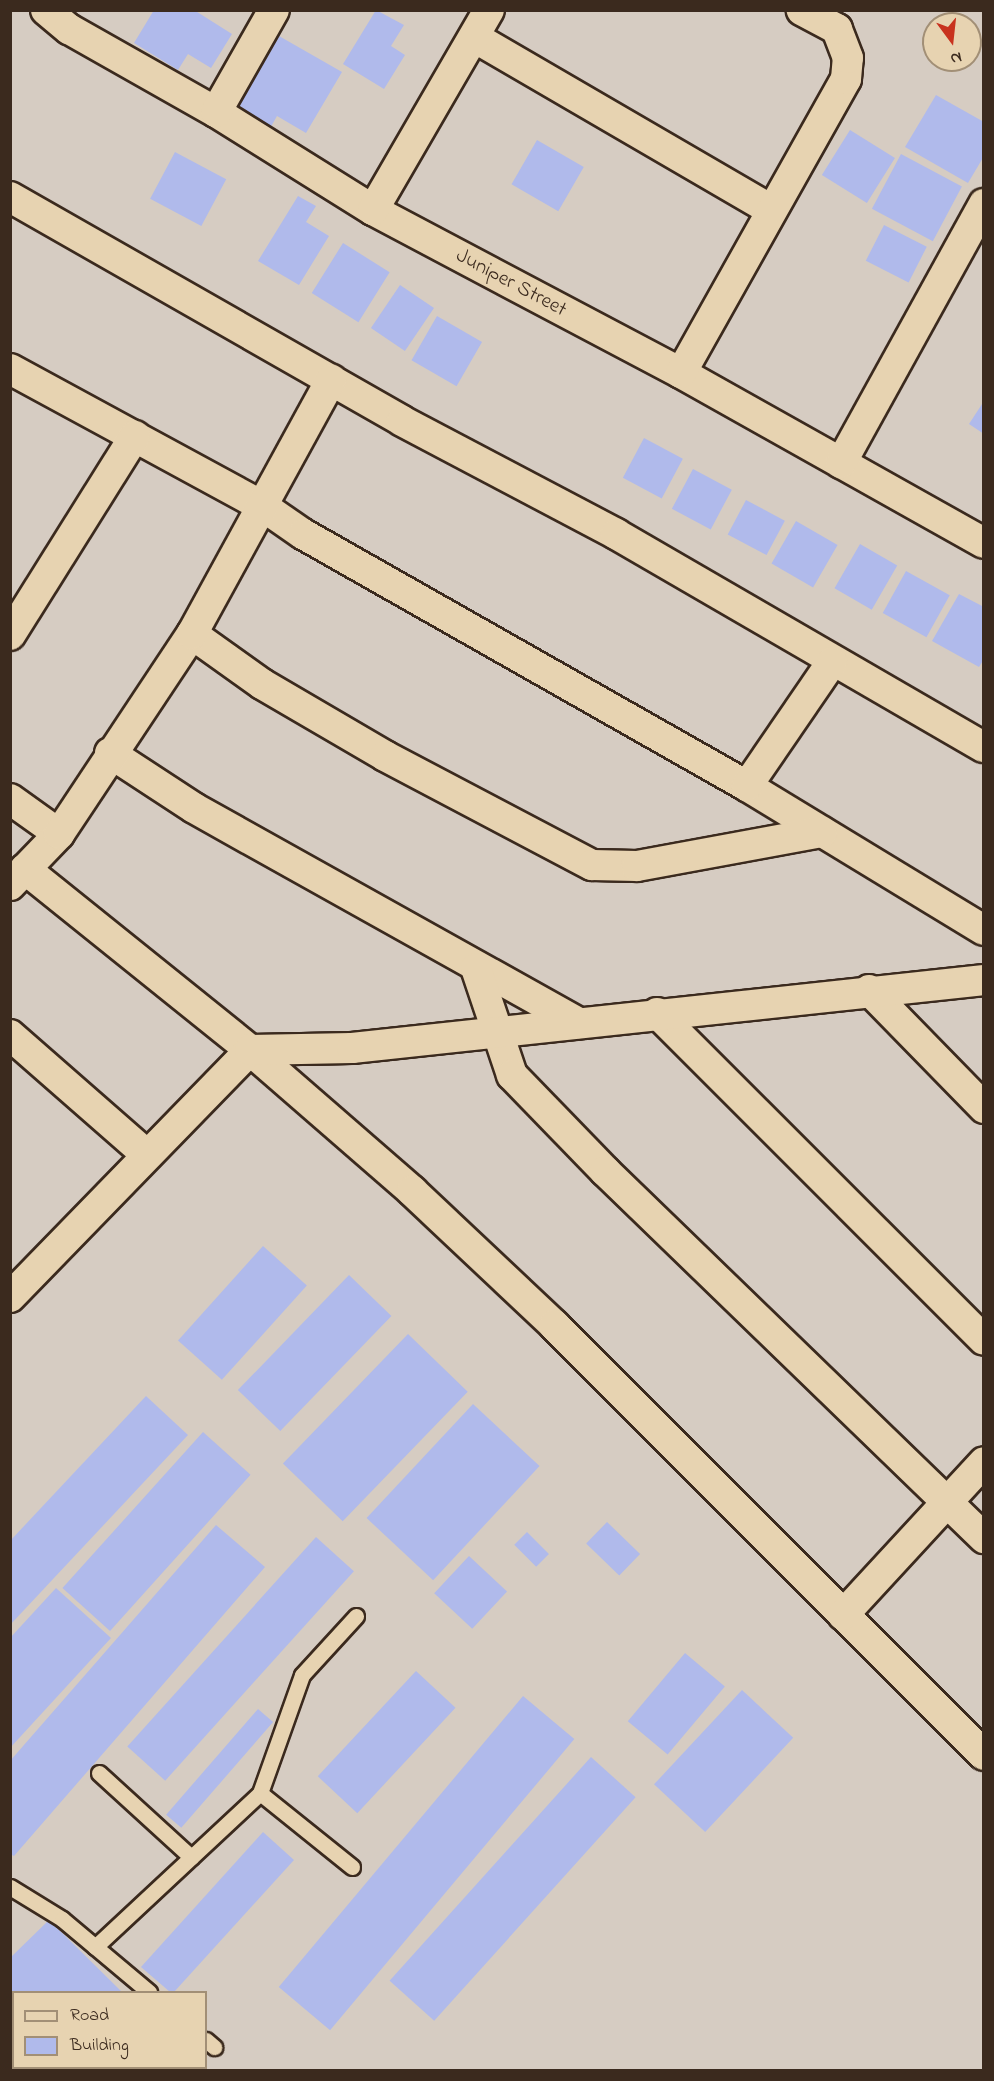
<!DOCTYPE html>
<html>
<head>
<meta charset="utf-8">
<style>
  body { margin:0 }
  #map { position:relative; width:994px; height:2081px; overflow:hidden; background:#d6ccc2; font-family:"Indie Flower",sans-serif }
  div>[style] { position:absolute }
  .building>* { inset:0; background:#b0baeb; transform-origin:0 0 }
  .roads { filter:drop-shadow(2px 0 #3b2a1e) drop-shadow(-2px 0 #3b2a1e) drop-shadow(0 2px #3b2a1e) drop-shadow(0 -2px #3b2a1e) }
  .service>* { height:15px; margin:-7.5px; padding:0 7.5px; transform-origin:7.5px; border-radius:7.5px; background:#e7d3b1 }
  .minor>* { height:30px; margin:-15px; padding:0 15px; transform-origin:15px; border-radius:15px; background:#e7d3b1 }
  span { translate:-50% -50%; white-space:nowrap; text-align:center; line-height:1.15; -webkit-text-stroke:4.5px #e7d3b1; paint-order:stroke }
  .street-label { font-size:21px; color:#3b2a1e }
  .frame { position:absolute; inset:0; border:12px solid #3b2a1e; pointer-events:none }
  .legend { position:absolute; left:12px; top:1991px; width:195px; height:78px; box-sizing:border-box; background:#e7d3b1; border:2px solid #a28f76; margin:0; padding:8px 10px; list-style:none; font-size:18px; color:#3b2a1e }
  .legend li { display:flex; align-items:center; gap:12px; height:30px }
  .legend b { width:30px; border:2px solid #a28f76 }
  .north { position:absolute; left:922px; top:12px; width:60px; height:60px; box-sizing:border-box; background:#e7d3b1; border:2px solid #a28f76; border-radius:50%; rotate:165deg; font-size:16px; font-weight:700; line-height:24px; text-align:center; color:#3b2a1e }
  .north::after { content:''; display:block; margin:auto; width:21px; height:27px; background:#c8321e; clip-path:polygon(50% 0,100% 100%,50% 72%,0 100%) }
</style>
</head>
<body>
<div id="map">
  <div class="building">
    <div style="clip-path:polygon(154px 10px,194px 10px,232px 34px,211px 68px,188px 54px,178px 70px,134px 43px)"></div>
    <div style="clip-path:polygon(376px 10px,404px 25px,391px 46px,405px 55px,384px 89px,343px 64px)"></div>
    <div style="clip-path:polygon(279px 36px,342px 72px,306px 133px,277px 116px,268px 132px,234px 112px)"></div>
    <div style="clip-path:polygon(936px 95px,984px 122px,984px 156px,968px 183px,905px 147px)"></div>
    <div style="left:850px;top:130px;width:53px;height:53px;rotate:32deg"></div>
    <div style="left:537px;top:140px;width:54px;height:51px;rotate:30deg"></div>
    <div style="left:175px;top:152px;width:58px;height:53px;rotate:28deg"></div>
    <div style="left:901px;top:154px;width:69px;height:62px;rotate:28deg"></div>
    <div style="clip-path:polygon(298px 196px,316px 206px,306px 222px,329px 236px,299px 285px,258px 261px)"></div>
    <div style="left:884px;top:225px;width:48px;height:40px;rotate:27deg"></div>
    <div style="left:343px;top:243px;width:55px;height:59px;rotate:32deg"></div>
    <div style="left:400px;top:285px;width:41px;height:52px;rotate:34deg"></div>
    <div style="left:437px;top:316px;width:52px;height:51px;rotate:30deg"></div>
    <div style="clip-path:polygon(984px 401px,984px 434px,969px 424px)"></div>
    <div style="left:644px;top:438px;width:44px;height:45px;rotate:28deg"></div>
    <div style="left:693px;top:469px;width:44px;height:45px;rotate:28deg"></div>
    <div style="left:746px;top:500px;width:44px;height:39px;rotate:28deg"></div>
    <div style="left:796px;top:521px;width:48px;height:49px;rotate:30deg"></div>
    <div style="left:860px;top:544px;width:43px;height:51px;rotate:30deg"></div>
    <div style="left:906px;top:571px;width:50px;height:48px;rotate:29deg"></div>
    <div style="clip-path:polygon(959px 594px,984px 607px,984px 659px,979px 667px,932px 641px)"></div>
    <div style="left:263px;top:1246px;width:59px;height:127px;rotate:42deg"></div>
    <div style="left:349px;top:1275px;width:59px;height:160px;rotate:44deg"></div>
    <div style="left:408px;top:1334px;width:83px;height:180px;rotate:44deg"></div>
    <div style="clip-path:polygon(146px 1396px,188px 1435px,10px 1625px,10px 1541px)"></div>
    <div style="left:473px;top:1404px;width:91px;height:156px;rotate:43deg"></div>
    <div style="left:203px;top:1432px;width:64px;height:210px;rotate:42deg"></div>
    <div style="left:607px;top:1522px;width:46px;height:30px;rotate:44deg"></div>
    <div style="clip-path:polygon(216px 1525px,265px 1567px,14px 1856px,10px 1854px,10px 1761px)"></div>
    <div style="left:527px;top:1532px;width:31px;height:18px;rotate:45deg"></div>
    <div style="left:316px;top:1537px;width:51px;height:282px;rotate:42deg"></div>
    <div style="left:469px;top:1556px;width:52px;height:51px;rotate:43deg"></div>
    <div style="clip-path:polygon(56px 1588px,111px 1638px,10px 1748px,10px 1638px)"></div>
    <div style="left:685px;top:1653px;width:52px;height:89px;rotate:40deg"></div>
    <div style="left:416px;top:1671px;width:54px;height:144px;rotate:43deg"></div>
    <div style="left:742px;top:1690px;width:70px;height:129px;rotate:43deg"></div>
    <div style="left:523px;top:1696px;width:67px;height:380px;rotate:40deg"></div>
    <div style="left:258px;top:1709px;width:20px;height:140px;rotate:41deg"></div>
    <div style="left:591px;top:1757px;width:60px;height:301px;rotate:42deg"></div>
    <div style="clip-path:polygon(263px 1832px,294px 1860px,174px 1992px,170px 1992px,141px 1967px)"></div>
    <div style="clip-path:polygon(49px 1920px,122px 1992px,14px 1992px,14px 2015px,10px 2012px,10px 1958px)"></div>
    <div style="clip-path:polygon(67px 2068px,151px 2068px,147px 2070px)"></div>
    <div style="clip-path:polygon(158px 2068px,189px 2068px,192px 2070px,155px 2070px)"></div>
  </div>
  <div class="roads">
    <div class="service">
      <div style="left:99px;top:1773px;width:125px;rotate:42.4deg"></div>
      <div style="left:260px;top:1793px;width:118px;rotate:38.8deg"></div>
      <div style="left:10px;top:1887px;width:61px;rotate:31.6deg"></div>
      <div style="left:62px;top:1919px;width:114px;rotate:40deg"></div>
      <div style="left:95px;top:1947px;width:226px;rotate:-43deg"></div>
      <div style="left:260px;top:1793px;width:125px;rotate:-70.4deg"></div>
      <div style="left:302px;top:1675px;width:80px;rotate:-47.5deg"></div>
      <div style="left:206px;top:2040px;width:11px;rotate:41deg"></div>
    </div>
    <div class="minor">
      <div style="left:46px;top:10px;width:30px;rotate:40deg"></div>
      <div style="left:69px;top:29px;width:169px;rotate:29.5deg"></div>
      <div style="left:216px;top:112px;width:185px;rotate:32deg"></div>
      <div style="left:373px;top:210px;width:348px;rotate:27.9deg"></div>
      <div style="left:681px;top:373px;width:347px;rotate:29.3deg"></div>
      <div style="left:474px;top:37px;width:342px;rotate:30.2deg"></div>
      <div style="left:216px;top:112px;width:117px;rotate:-60.4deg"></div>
      <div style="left:10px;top:197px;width:451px;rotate:29.7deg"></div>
      <div style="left:402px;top:421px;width:242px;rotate:27.8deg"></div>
      <div style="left:616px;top:534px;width:425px;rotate:30.1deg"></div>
      <div style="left:373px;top:210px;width:231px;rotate:-59.9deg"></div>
      <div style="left:10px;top:369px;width:289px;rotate:28.5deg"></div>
      <div style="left:264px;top:507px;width:47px;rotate:34.7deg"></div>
      <div style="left:303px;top:534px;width:511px;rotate:29.58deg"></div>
      <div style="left:747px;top:786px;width:277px;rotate:31.3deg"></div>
      <div style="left:681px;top:373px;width:337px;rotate:-60.7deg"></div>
      <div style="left:846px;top:79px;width:21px;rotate:-85deg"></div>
      <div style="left:848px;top:58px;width:31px;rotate:-111deg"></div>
      <div style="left:837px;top:29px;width:40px;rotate:-152deg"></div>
      <div style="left:841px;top:463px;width:296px;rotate:-61.1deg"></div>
      <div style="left:192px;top:634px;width:86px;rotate:35.5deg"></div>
      <div style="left:262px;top:684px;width:143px;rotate:30.3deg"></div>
      <div style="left:385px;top:756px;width:234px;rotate:27.8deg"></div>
      <div style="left:592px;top:865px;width:45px;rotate:1.3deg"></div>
      <div style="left:637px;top:866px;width:188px;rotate:-10.4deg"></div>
      <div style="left:10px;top:635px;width:235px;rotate:-57.9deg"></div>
      <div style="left:110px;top:753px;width:100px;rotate:33.2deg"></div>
      <div style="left:194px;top:808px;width:441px;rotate:29.2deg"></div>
      <div style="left:747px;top:786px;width:150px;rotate:-55.6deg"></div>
      <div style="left:10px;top:799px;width:60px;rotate:35.5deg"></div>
      <div style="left:25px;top:869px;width:289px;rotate:38.8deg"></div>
      <div style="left:250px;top:1050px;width:215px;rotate:41deg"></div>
      <div style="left:412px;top:1191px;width:195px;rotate:43.3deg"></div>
      <div style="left:554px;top:1325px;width:608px;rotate:45deg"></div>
      <div style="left:10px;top:885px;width:71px;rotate:-46.1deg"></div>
      <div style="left:59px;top:834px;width:240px;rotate:-56.4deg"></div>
      <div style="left:192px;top:634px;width:290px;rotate:-61.3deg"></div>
      <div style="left:476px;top:968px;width:113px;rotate:71.4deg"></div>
      <div style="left:512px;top:1075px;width:134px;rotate:45.9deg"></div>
      <div style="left:605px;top:1171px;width:528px;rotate:44.08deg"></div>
      <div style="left:869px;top:990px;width:165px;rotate:45.7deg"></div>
      <div style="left:657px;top:1013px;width:462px;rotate:45deg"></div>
      <div style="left:10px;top:1035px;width:181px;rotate:41.2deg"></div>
      <div style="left:10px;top:1297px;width:344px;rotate:-45.8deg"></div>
      <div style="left:250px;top:1050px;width:102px;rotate:-1.1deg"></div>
      <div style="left:352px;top:1048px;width:636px;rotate:-6.14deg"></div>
      <div style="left:843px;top:1615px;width:208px;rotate:-47.3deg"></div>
    </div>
  </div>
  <div class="street-label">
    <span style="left:511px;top:283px;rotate:28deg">Juniper Street</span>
  </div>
  <div class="frame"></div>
  <ul class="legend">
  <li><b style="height:8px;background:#e7d3b1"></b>Road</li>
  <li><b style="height:16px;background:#b0baeb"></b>Building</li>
  </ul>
  <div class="north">N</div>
</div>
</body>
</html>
